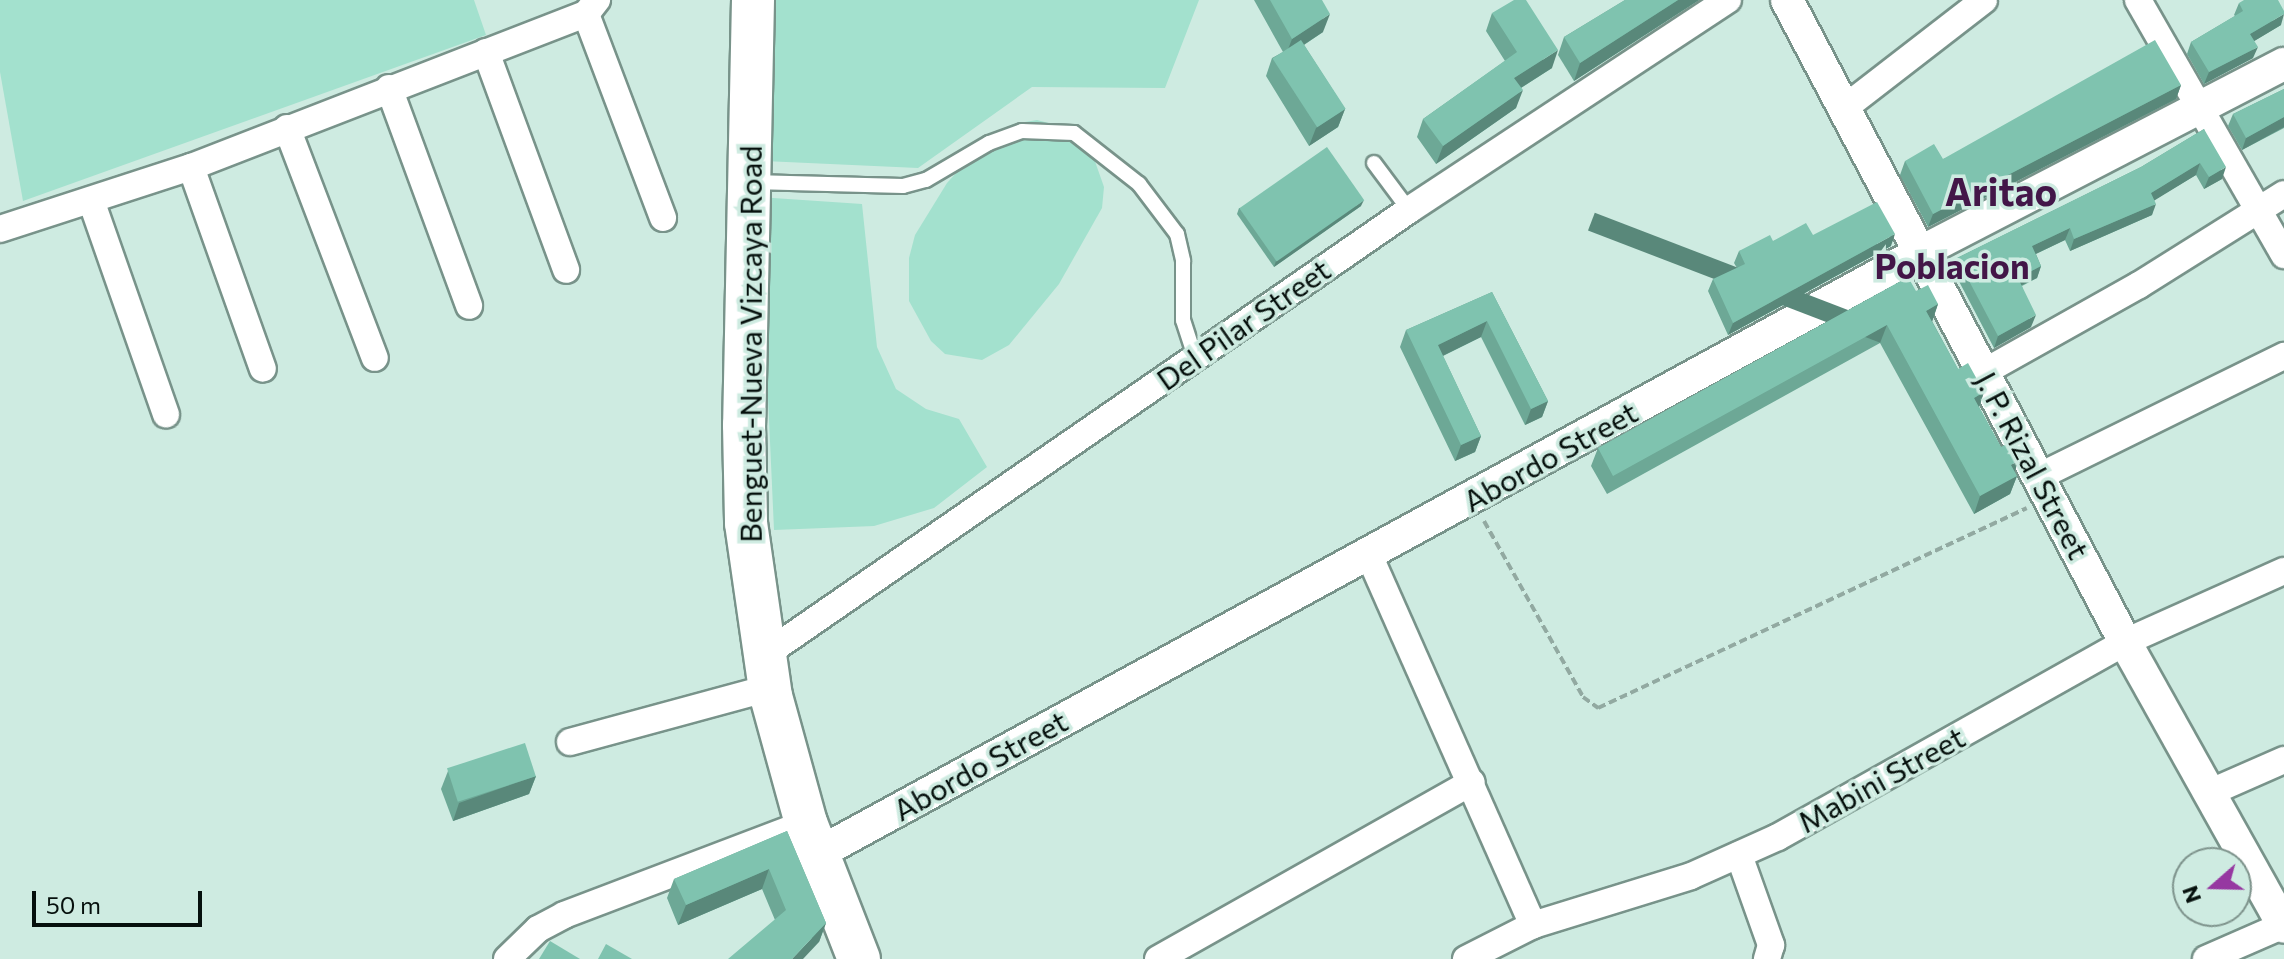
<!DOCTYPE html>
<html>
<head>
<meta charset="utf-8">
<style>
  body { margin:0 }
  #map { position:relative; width:2284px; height:959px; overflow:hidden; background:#ceebe1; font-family:Commissioner,sans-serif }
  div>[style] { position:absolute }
  .green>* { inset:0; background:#a3e1ce }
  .path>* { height:4px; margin-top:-2px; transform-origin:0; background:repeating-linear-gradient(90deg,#92a9a1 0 8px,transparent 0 12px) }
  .roads { filter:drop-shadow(2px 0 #78938a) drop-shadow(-2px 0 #78938a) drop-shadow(0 2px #78938a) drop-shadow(0 -2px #78938a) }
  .service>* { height:14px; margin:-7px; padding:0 7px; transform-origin:7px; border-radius:7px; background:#fff }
  .minor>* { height:26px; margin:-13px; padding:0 13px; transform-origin:13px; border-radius:13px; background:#fff }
  .tertiary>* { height:32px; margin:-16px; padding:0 16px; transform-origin:16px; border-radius:16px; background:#fff }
  .primary>* { height:42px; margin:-21px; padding:0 21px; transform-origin:21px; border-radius:21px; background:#fff }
  .wall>* { inset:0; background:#6da896 }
  .shaded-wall>* { inset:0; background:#59887a; transform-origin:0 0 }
  .building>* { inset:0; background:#7fc3af; transform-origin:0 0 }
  span { translate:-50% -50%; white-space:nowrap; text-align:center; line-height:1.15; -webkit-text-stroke:7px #ceebe1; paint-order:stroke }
  .street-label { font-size:30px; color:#06100d }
  .quarter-label { font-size:34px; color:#431648; font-weight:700 }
  .district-label { font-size:38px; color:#431648; font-weight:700 }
  .north { position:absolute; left:2172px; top:847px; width:80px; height:80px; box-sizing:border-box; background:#ceebe1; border:2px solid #7e938c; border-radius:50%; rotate:250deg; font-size:22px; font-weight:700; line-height:32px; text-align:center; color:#06100d }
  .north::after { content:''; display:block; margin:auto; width:28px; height:36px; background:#9638a1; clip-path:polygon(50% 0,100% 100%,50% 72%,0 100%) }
  .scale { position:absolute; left:32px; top:891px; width:170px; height:36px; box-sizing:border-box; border:4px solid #06100d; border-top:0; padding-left:10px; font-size:24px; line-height:28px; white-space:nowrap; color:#06100d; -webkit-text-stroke:6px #ceebe1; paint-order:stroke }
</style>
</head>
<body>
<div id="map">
  <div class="green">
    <div style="clip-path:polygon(0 0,474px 0,486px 35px,23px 201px,0 72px)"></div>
    <div style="clip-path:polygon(764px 0,1199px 0,1165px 88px,1032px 87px,918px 168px,764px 161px)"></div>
    <div style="clip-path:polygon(1037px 120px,1060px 126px,1091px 150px,1104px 187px,1102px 208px,1059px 284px,1009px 345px,982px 360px,945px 354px,931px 341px,909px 301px,909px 258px,915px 235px,947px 183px,987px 139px,1013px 124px)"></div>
    <div style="clip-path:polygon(759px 197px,862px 204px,877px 347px,896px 389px,926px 409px,959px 419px,987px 467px,934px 508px,874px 526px,774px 530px)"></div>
  </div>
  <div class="path">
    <div style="left:1484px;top:521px;width:202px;rotate:60.6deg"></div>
    <div style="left:1583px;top:697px;width:19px;rotate:36deg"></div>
    <div style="left:1598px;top:708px;width:473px;rotate:-25deg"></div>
  </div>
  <div class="roads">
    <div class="service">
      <div style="left:1374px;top:163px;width:59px;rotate:53.3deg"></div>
      <div style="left:752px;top:182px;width:151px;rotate:1.5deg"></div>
      <div style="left:903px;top:186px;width:24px;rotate:-15deg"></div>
      <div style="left:926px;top:180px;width:73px;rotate:-30.4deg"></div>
      <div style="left:989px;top:143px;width:35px;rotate:-20deg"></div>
      <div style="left:1022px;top:131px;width:52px;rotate:2.2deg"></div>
      <div style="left:1074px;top:133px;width:83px;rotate:38.1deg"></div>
      <div style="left:1139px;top:184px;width:63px;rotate:52.8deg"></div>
      <div style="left:1177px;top:234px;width:28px;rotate:77deg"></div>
      <div style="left:1183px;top:261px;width:59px;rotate:90deg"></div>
      <div style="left:1183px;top:320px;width:40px;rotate:72deg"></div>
    </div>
    <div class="minor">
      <div style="left:2138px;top:0;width:294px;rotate:60.2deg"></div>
      <div style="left:586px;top:14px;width:218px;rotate:69.3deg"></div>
      <div style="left:486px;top:52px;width:232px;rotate:69.8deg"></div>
      <div style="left:389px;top:88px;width:232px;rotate:69.8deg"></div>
      <div style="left:1847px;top:106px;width:173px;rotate:-37.7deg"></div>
      <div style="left:287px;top:128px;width:246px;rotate:69.1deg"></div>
      <div style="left:191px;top:167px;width:214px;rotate:70.4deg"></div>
      <div style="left:92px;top:203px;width:224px;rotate:70.7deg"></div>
      <div style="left:0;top:229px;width:201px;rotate:-18deg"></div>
      <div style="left:191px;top:167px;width:424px;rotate:-21.2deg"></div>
      <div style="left:586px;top:14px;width:18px;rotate:-52deg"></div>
      <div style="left:1984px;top:372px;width:178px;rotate:-29.3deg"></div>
      <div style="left:2139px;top:285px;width:171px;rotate:-32.1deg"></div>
      <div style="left:2040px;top:476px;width:272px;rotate:-26.2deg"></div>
      <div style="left:1369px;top:555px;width:405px;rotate:66.1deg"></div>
      <div style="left:763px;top:656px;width:785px;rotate:-34.62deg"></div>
      <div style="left:1409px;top:210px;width:382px;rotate:-33.4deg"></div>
      <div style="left:570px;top:742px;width:206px;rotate:-15.2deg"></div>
      <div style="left:2211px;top:792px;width:80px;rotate:-23.7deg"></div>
      <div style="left:1739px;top:855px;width:96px;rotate:70.4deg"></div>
      <div style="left:1771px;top:945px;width:15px;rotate:106deg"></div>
      <div style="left:507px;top:959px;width:43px;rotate:-44.1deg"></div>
      <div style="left:538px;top:929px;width:30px;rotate:-28deg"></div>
      <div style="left:564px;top:915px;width:259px;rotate:-20.8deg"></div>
      <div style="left:1158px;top:959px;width:360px;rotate:-29.4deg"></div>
      <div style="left:1466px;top:959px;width:75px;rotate:-26.9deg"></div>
      <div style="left:1533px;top:925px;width:165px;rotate:-17.2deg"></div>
      <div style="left:1691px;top:876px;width:95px;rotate:-24.1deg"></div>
      <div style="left:1778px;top:837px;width:398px;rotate:-29.3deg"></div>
      <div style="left:2125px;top:642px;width:174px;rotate:-24.1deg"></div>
      <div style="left:2206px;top:959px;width:85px;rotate:-23.6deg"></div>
    </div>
    <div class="tertiary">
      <div style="left:1787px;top:0;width:726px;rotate:62.23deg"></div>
      <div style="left:2125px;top:642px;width:326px;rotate:60.8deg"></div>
      <div style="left:819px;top:853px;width:1253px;rotate:-28.61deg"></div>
      <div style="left:1919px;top:253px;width:411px;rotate:-27.4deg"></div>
    </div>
    <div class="primary">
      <div style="left:753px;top:0;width:425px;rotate:91.2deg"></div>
      <div style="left:744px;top:425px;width:98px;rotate:88.8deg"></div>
      <div style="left:746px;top:523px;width:175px;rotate:81.8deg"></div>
      <div style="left:771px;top:696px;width:132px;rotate:74.6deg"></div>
      <div style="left:806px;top:823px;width:146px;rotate:68.7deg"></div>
    </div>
  </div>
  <div class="wall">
    <div style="clip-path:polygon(1254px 0,1322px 0,1323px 32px,1304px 45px,1345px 109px,1338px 127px,1309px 146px,1266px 76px,1272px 58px,1283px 52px)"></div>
    <div style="clip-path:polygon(1625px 0,1699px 0,1574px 81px,1558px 55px,1564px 37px)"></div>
    <div style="clip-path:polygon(2239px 3px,2281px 25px,2254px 41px,2253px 58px,2204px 84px,2187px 54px,2191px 42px,2235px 16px,2234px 15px)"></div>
    <div style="clip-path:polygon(1492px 13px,1552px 68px,1521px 88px,1516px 108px,1436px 164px,1417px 137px,1423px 119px,1505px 61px,1486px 31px)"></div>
    <div style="clip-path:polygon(2181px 85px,2176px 99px,1928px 227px,1900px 175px,1905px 161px,1943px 159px)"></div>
    <div style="clip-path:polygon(2284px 89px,2284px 128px,2242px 150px,2228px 126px,2233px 114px)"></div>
    <div style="clip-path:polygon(2204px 129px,2222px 179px,2204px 189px,2196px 175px,2154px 200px,2152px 215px,2070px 251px,2065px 240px,2036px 254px,2041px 266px,2037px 278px,2022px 286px,2031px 327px,1994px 348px,1953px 270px,1957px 258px,2141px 167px)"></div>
    <div style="clip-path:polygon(1361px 206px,1274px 267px,1237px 214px,1239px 208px)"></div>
    <div style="clip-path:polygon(1813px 235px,1891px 246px,1728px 335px,1708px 291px,1713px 279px,1737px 268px,1734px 263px,1739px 251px,1773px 241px)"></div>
    <div style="clip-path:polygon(1916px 291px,1938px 304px,1932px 321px,1958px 369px,1984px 392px,1979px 407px,2017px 476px,2010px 494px,1974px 514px,1880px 343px,1607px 494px,1591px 466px,1598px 448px)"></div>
    <div style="clip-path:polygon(1492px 292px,1548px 401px,1542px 417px,1525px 425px,1481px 337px,1443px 356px,1481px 436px,1475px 452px,1455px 461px,1400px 347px,1406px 330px)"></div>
    <div style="clip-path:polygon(448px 771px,536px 776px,529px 794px,453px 821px,441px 789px)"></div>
    <div style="clip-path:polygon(787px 831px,826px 923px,819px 942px,775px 920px,762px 889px,678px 925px,667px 898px,674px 879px)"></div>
  </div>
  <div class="shaded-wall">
    <div style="clip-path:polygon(1678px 0,1699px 0,1574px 81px,1580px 63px)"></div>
    <div style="clip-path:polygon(1330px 14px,1323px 32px,1285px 57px,1292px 39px)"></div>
    <div style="clip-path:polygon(2284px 14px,2281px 25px,2246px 46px,2250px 34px)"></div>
    <div style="clip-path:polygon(2258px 47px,2253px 58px,2204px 84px,2209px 72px)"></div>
    <div style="clip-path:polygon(1558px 50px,1552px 68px,1508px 96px,1514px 78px)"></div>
    <div style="clip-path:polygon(2181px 85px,2176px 99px,1928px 227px,1933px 214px)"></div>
    <div style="clip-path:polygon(1523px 90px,1516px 108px,1436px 164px,1443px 146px)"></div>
    <div style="clip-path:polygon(1345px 109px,1338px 127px,1309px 146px,1316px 128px)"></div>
    <div style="clip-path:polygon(2284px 117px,2284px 127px,2242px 150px,2246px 138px)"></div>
    <div style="clip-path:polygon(2200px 163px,2196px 175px,2147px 205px,2151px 193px)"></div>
    <div style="clip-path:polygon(2226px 167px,2222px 179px,2204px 189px,2209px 177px)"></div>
    <div style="clip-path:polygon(1364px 200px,1361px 206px,1274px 267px,1276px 261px)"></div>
    <div style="clip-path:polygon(2156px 204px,2152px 215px,2070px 251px,2074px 239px)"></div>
    <div style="clip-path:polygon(2070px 228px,2065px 240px,2027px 258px,2032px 246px)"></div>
    <div style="clip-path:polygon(1895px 234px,1891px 246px,1728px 335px,1733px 323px)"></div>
    <div style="clip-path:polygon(2041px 266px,2037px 278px,2013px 289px,2018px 278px)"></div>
    <div style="clip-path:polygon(1938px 304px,1932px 322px,1926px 311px)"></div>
    <div style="clip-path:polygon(2036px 315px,2031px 327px,1994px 348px,1998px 336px)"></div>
    <div style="clip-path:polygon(1487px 321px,1481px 337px,1432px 361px,1438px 345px)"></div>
    <div style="left:1887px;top:325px;width:19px;height:313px;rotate:111deg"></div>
    <div style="clip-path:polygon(1984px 392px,1978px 410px,1974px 398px)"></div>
    <div style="clip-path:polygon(1548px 401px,1542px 417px,1525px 425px,1531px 409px)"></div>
    <div style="clip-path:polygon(1481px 436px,1475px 452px,1455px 461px,1461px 445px)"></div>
    <div style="clip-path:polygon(2019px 460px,2012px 478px,2017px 476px,2010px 494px,1974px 514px,1980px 496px,2011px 465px)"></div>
    <div style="clip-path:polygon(536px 776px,529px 794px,453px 821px,459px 803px)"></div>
    <div style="clip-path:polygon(769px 869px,762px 889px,678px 925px,686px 905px)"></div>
    <div style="clip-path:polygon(826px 923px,819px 942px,803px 959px,792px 959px)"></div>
  </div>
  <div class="building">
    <div style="clip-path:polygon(1270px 0,1322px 0,1330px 14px,1292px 39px)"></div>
    <div style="clip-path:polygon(1514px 0,1526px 0,1558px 50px,1514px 78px,1523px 90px,1443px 146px,1423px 119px,1517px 52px,1492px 13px)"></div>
    <div style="clip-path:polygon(1625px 0,1678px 0,1580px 63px,1564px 37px)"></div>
    <div style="clip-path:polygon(2244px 0,2278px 0,2284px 11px,2284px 14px,2250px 34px,2258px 47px,2209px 72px,2191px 42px,2243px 11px,2239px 3px)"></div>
    <div style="left:1301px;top:40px;width:82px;height:34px;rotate:57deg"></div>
    <div style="clip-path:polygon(2155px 40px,2181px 85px,1933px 214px,1905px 161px,1934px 144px,1943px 159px)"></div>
    <div style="clip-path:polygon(2284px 89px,2284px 117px,2246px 138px,2233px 114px)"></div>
    <div style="clip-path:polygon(2204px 129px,2226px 167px,2209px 177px,2200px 163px,2151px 193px,2156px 204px,2074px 239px,2070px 228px,2032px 246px,2041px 266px,2018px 278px,2036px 315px,1998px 336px,1957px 258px,2141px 167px)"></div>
    <div style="left:1327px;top:147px;width:65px;height:107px;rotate:55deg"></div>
    <div style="clip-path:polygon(1877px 202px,1895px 234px,1733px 323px,1713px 279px,1745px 264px,1739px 251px,1770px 235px,1773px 241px,1806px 223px,1813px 235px)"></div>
    <div style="clip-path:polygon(1908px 277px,1916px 291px,1928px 285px,1938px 304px,1926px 311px,1958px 369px,1968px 363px,1984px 392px,1974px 398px,2001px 447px,2009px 443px,2019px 460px,2011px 465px,2017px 476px,1980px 496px,1887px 325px,1613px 476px,1598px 448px)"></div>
    <div style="clip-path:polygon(1492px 292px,1548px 401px,1531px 409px,1487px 321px,1438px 345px,1481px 436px,1461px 445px,1406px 330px)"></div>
    <div style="left:525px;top:743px;width:35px;height:82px;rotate:72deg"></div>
    <div style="clip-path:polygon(787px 831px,826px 923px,792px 959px,728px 959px,786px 910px,769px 869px,686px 905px,674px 879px)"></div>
    <div style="clip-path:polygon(550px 941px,580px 959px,539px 959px)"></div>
    <div style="clip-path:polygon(606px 944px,632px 959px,598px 959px)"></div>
  </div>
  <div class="street-label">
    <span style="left:1243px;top:324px;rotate:-35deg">Del Pilar Street</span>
    <span style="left:750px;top:344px;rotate:-90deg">Benguet-Nueva Vizcaya Road</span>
    <span style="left:1550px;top:456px;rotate:-29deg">Abordo Street</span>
    <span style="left:2033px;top:465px;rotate:62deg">J. P. Rizal Street</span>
    <span style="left:980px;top:765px;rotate:-29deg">Abordo Street</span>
    <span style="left:1881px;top:779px;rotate:-29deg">Mabini Street</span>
  </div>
  <div class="quarter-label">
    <span style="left:1952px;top:266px">Poblacion</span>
  </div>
  <div class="district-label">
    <span style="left:2001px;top:191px">Aritao</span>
  </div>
  <div class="north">N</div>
  <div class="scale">50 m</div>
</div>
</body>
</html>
